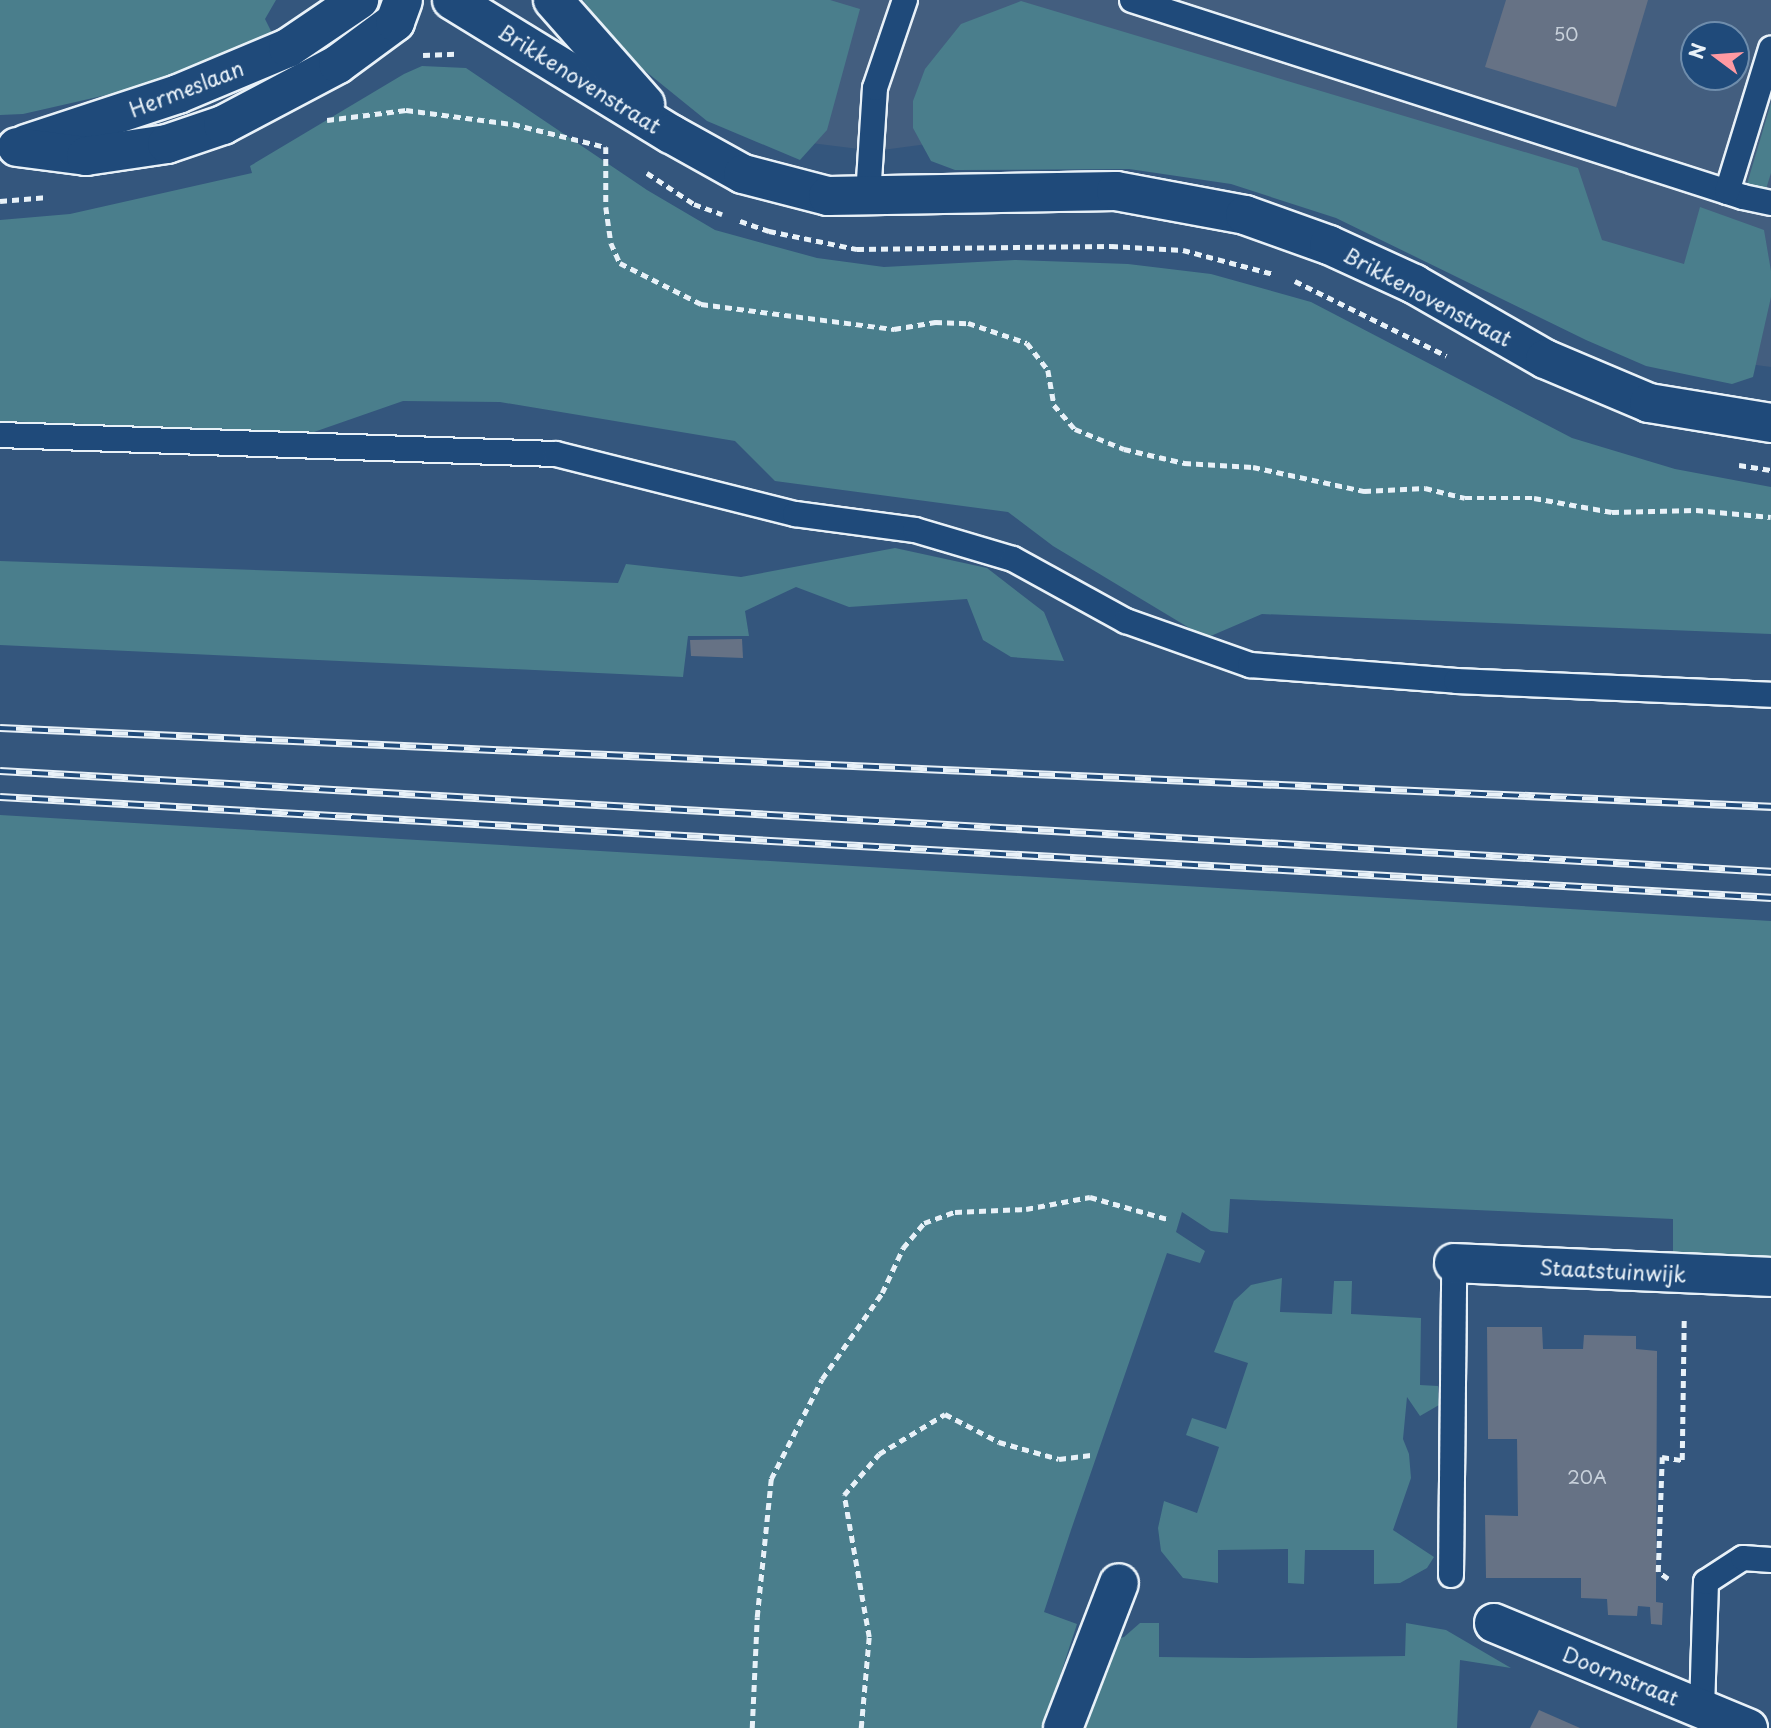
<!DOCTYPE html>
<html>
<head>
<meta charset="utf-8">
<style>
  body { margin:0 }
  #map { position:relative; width:1771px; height:1728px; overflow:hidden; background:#34567d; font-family:"Playpen Sans",sans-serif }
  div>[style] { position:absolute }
  .built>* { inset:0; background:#435e7f }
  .green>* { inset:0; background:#4a7e8c }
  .building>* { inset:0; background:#667285 }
  .path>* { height:4.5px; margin-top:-2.25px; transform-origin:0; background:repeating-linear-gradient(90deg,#e8f1f8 0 7px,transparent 0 12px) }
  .roads { filter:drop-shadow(2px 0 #e8f1f8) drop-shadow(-2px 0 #e8f1f8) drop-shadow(0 2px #e8f1f8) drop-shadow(0 -2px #e8f1f8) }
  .service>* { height:24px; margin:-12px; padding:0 12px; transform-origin:12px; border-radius:12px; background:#1f4a7a }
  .minor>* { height:38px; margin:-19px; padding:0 19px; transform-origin:19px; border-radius:19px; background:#1f4a7a }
  .tertiary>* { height:38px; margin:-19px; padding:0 19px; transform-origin:19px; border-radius:19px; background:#1f4a7a }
  .rail>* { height:8px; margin-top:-4px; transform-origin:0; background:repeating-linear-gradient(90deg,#1f4a7a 0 16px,#e8f1f8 0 32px); box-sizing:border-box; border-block:2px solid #e8f1f8 }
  span { translate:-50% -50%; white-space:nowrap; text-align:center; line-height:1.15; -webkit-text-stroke:5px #1f4a7a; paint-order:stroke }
  .number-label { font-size:18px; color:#c8d1db }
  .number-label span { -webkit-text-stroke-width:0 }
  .street-label { font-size:21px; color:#e8f1f8 }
  .north { position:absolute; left:1680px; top:21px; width:70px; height:70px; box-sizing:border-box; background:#1f4a7a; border:2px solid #6f8dac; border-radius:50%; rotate:286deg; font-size:19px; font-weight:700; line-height:28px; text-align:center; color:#e8f1f8 }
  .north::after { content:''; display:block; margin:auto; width:24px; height:32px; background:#ff9aa2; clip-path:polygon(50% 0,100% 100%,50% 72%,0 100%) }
</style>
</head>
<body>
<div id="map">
  <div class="built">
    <div style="clip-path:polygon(evenodd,600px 0,1771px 0,1771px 367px,1622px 347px,1269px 158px,994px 135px,875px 151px,763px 137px,600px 0,1694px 35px,1736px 35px,1736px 77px,1694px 77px,1694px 35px)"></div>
  </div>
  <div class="green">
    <div style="clip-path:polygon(0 0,276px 0,265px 19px,274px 37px,181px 78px,23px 114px,0 115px)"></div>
    <div style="clip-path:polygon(583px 0,830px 0,860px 9px,827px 130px,800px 160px,707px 121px,623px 53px)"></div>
    <div style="clip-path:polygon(1021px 1px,1578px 168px,1602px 240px,1684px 264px,1700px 207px,1764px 230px,1771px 271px,1771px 297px,1753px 377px,1732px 384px,1646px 366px,1586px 340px,1336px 218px,1231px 184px,1129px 169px,955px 170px,931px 161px,913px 128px,913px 101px,925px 69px,961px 24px)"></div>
    <div style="clip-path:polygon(422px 66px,466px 68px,647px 190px,715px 230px,817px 258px,884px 267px,1015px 260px,1128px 264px,1211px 274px,1311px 302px,1572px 438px,1675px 469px,1771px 487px,1771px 634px,1262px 614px,1206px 638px,1053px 546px,1008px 512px,775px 481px,735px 441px,500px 402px,403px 401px,314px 432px,0 421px,0 220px,70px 214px,252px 173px,250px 166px,404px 74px)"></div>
    <div style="clip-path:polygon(1771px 103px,1771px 173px,1766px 189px,1747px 184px)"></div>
    <div style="clip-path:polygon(895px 548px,987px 568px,1044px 612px,1064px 661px,1011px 657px,983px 640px,967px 599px,849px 607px,796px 587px,745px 611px,749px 636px,688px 636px,683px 677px,0 645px,0 561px,618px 583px,626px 564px,741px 577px)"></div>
    <div style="clip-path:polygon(0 815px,1771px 921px,1771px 1258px,1673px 1254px,1673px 1219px,1230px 1199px,1228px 1233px,1211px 1231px,1182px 1212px,1176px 1232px,1205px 1251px,1200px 1263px,1167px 1253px,1071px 1530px,1044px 1612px,1077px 1624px,1043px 1728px,0 1728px)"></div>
    <div style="clip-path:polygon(1282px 1278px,1280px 1312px,1332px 1314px,1334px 1281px,1352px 1281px,1351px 1314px,1421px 1318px,1420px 1385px,1438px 1386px,1439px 1405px,1420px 1416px,1407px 1397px,1403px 1439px,1409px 1454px,1411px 1478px,1393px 1530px,1434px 1557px,1427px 1568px,1400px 1583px,1374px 1584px,1374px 1550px,1305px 1550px,1304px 1584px,1288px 1583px,1288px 1549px,1218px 1550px,1218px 1583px,1183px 1578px,1161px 1551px,1158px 1528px,1164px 1501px,1197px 1513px,1219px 1447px,1186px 1435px,1192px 1418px,1226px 1429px,1248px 1363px,1214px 1352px,1234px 1301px,1251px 1285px)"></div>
    <div style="clip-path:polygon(1140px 1623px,1159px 1623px,1159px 1657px,1248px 1658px,1405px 1656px,1406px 1623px,1446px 1630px,1511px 1668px,1460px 1660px,1457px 1728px,1080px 1728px,1108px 1641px,1124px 1637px)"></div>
  </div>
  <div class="building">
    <div style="clip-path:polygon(1506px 0,1648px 0,1616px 107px,1485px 67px)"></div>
    <div style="clip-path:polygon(742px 639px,743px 658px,691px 656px,690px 640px)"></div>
    <div style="clip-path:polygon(1487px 1327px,1542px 1327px,1543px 1349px,1583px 1349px,1584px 1335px,1636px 1336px,1636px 1349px,1657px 1351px,1656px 1602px,1663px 1603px,1662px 1625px,1651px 1624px,1650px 1607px,1638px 1606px,1637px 1616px,1608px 1615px,1607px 1599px,1581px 1598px,1581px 1578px,1486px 1578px,1485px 1515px,1518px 1516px,1517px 1439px,1488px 1439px)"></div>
    <div style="clip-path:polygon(1539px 1710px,1580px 1728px,1530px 1728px)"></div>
  </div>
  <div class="path">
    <div style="left:423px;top:55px;width:33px;rotate:-2deg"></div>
    <div style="left:327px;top:120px;width:80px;rotate:-7.2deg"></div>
    <div style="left:406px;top:110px;width:108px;rotate:7.5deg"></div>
    <div style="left:513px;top:124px;width:96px;rotate:13.9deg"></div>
    <div style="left:606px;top:147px;width:60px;rotate:90deg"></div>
    <div style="left:606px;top:207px;width:36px;rotate:82deg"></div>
    <div style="left:611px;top:243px;width:22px;rotate:66deg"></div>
    <div style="left:620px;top:263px;width:91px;rotate:26.8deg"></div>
    <div style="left:701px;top:304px;width:195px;rotate:7.4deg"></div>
    <div style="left:894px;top:329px;width:42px;rotate:-9.7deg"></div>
    <div style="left:935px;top:322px;width:33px;rotate:2deg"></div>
    <div style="left:968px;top:323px;width:62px;rotate:18.7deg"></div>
    <div style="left:1027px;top:343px;width:34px;rotate:52deg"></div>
    <div style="left:1048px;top:370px;width:36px;rotate:80deg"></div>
    <div style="left:1054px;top:405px;width:32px;rotate:49deg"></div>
    <div style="left:1075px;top:429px;width:53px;rotate:22.2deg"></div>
    <div style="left:1124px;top:449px;width:62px;rotate:13.1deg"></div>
    <div style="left:1184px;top:463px;width:69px;rotate:3.3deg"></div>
    <div style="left:1253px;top:467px;width:114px;rotate:12.2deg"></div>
    <div style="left:1364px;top:491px;width:61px;rotate:-2.8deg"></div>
    <div style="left:1425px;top:488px;width:41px;rotate:14deg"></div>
    <div style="left:1465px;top:498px;width:69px"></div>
    <div style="left:1534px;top:498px;width:79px;rotate:10.2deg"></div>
    <div style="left:1612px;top:512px;width:84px;rotate:-1.4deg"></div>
    <div style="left:1696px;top:510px;width:75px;rotate:5.3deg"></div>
    <div style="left:647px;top:173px;width:56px;rotate:33.4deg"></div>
    <div style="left:694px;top:204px;width:30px;rotate:20deg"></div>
    <div style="left:0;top:201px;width:48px;rotate:-4.8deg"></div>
    <div style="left:740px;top:221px;width:31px;rotate:19deg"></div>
    <div style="left:769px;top:231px;width:90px;rotate:11.6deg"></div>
    <div style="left:857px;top:249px;width:254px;rotate:-0.7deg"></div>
    <div style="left:1111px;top:246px;width:72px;rotate:3.2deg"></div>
    <div style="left:1183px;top:250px;width:93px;rotate:14.9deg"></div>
    <div style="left:1295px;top:281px;width:169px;rotate:26.3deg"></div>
    <div style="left:1739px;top:465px;width:32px;rotate:9deg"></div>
    <div style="left:1668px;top:1579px;width:12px;rotate:-145deg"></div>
    <div style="left:1658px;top:1572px;width:115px;rotate:-88deg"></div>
    <div style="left:1662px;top:1457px;width:20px;rotate:9deg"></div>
    <div style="left:1682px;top:1460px;width:143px;rotate:-89.2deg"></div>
    <div style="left:752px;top:1728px;width:111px;rotate:-87.4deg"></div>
    <div style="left:757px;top:1617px;width:139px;rotate:-84.2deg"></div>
    <div style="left:771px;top:1479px;width:112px;rotate:-63deg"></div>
    <div style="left:822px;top:1379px;width:105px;rotate:-55.1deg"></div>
    <div style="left:882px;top:1293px;width:50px;rotate:-65deg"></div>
    <div style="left:903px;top:1248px;width:33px;rotate:-50deg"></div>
    <div style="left:924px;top:1223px;width:33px;rotate:-20deg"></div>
    <div style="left:955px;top:1212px;width:71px;rotate:-2.4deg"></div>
    <div style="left:1026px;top:1209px;width:65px;rotate:-10.6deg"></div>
    <div style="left:1090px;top:1197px;width:81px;rotate:15.8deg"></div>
    <div style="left:861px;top:1728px;width:91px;rotate:-85deg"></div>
    <div style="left:869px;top:1637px;width:144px;rotate:-100deg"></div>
    <div style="left:844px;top:1495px;width:54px;rotate:-49.5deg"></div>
    <div style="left:879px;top:1454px;width:77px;rotate:-31.2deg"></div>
    <div style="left:945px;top:1414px;width:61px;rotate:27.4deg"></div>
    <div style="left:999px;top:1442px;width:62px;rotate:15.8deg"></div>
    <div style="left:1059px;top:1459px;width:32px;rotate:-7deg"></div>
  </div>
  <div class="roads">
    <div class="service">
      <div style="left:1132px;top:0;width:642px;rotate:17.87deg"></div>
      <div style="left:1743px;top:197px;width:29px;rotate:12deg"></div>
      <div style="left:1727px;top:192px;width:150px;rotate:-72.9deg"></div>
      <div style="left:868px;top:196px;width:108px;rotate:-86.3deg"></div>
      <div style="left:875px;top:88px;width:93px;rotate:-71.2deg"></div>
      <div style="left:0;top:435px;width:556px;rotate:1.96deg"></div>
      <div style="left:556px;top:454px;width:246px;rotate:14.1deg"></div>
      <div style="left:795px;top:514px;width:121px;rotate:7.6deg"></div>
      <div style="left:915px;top:530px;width:102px;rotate:16.5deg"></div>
      <div style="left:1013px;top:559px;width:129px;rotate:28.8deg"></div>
      <div style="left:1126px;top:621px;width:132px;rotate:19.5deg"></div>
      <div style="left:1250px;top:665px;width:207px;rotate:4.4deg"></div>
      <div style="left:1456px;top:681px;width:315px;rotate:2.5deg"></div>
      <div style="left:1451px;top:1575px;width:312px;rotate:-89.4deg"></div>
      <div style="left:1702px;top:1709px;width:127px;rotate:-88.2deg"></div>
      <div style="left:1706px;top:1582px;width:44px;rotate:-33deg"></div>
      <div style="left:1743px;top:1558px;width:28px;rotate:4deg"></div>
    </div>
    <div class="minor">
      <div style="left:1454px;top:1263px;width:317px;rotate:2.5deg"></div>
      <div style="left:1494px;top:1623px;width:275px;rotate:22.5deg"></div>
      <div style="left:1063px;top:1728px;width:155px;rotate:-68.9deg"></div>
    </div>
    <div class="tertiary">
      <div style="left:452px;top:0;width:257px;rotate:31.5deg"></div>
      <div style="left:671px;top:134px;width:82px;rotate:29.1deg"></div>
      <div style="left:743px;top:174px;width:88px;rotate:14.5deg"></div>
      <div style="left:828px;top:196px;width:288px;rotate:-1deg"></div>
      <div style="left:1116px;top:191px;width:131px;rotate:10.5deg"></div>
      <div style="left:1245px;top:215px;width:89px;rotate:19.7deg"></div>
      <div style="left:1329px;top:245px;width:94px;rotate:24.6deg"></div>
      <div style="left:1414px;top:284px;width:151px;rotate:29.8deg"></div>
      <div style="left:1545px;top:359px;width:113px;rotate:22.9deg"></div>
      <div style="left:1649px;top:403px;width:124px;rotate:9.3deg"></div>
      <div style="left:553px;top:0;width:139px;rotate:48.5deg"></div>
      <div style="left:26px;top:144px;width:160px;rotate:-18.2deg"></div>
      <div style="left:178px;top:94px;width:119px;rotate:-22.7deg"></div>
      <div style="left:288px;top:48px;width:86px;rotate:-34.1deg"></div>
      <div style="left:17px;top:147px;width:70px;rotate:7.4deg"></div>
      <div style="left:86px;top:156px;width:82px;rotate:-8.4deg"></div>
      <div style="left:167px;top:144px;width:59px;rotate:-18.7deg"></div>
      <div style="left:223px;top:125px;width:130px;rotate:-27.9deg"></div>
      <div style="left:338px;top:64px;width:71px;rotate:-36.4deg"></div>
      <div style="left:395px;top:22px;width:23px;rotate:-70deg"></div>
    </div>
  </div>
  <div class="rail">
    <div style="left:0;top:728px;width:1773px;rotate:2.55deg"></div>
    <div style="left:0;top:771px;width:1774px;rotate:3.26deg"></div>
    <div style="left:0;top:797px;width:1774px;rotate:3.26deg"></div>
  </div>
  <div class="number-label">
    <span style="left:1566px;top:34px">50</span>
    <span style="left:1587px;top:1477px">20A</span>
  </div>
  <div class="street-label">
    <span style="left:580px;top:78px;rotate:32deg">Brikkenovenstraat</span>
    <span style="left:186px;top:88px;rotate:-21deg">Hermeslaan</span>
    <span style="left:1428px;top:296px;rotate:28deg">Brikkenovenstraat</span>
    <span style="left:1613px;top:1270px;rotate:3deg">Staatstuinwijk</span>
    <span style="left:1621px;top:1675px;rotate:22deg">Doornstraat</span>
  </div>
  <div class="north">N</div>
</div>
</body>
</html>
